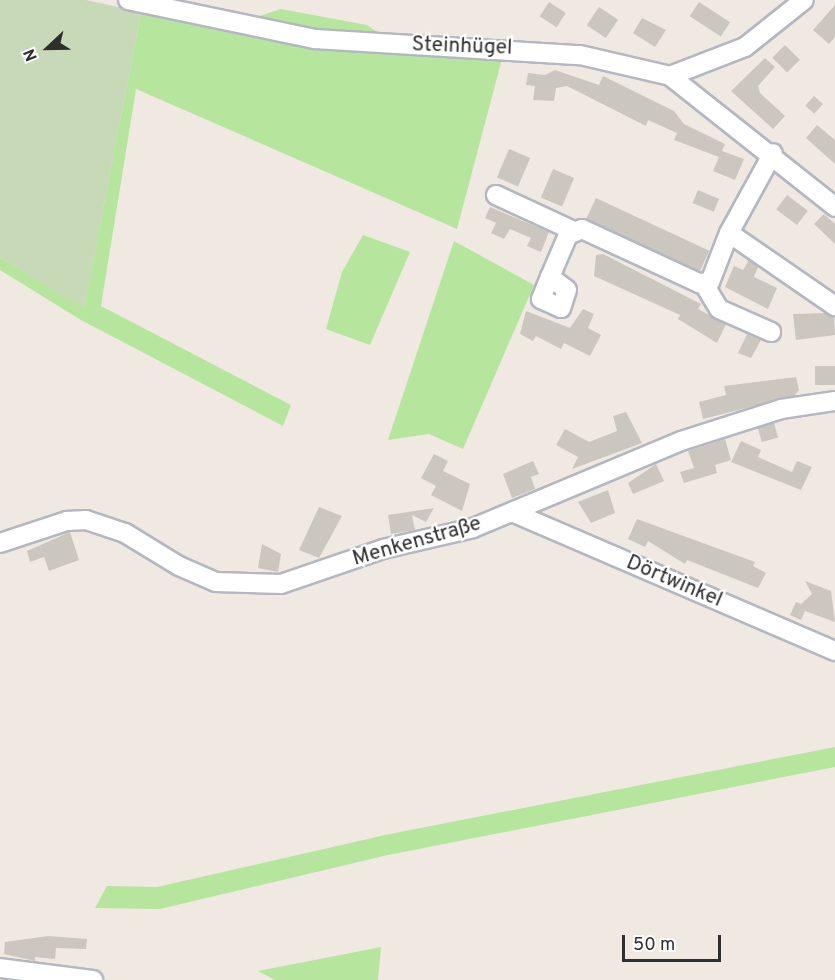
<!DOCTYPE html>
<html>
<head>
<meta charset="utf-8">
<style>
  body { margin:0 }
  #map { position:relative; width:835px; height:980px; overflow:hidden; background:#efe9e1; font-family:Overpass,sans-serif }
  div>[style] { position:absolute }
  .green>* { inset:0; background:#b6e59e }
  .cemetery>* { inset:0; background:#c8d9b8 }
  .building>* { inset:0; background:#cbc7bf; transform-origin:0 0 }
  .roads { filter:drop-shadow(2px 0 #b4b7c1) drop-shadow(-2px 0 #b4b7c1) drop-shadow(0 2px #b4b7c1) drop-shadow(0 -2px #b4b7c1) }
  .minor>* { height:18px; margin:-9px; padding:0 9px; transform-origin:9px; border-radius:9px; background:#fff }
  span { translate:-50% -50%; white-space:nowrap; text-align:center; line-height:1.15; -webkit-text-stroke:4.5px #fff; paint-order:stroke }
  .street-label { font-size:21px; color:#2e2e2e }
  .north { position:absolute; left:18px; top:18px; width:60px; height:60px; -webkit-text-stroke:4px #fff; paint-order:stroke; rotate:248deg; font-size:16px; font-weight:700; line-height:24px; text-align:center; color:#2e2e2e }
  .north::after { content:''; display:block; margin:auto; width:21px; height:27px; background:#2e2e2e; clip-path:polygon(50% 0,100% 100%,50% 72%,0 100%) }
  .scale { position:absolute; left:622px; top:935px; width:99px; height:27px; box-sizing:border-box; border:3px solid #2e2e2e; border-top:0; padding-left:8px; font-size:18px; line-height:21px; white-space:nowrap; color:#2e2e2e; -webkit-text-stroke:4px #fff; paint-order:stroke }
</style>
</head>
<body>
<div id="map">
  <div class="green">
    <div style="clip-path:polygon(281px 9px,367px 25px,387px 39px,247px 20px)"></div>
    <div style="clip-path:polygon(141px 12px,314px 45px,381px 53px,503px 55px,457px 229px,136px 89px,101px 306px,291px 405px,283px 426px,81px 320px,0 270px,0 257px,84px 308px)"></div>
    <div style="clip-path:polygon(363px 235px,410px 252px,370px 345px,326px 329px,342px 272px)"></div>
    <div style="clip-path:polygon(454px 241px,534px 285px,463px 449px,429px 434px,388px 440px)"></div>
    <div style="clip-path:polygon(835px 747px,835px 767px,388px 855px,160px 909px,95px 908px,107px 886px,157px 887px,385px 835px)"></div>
    <div style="clip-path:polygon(381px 947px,378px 980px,275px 980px,258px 971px)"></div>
  </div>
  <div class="cemetery">
    <div style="clip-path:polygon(0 0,86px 0,141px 12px,84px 309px,0 257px)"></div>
  </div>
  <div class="building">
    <div style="left:549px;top:2px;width:20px;height:17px;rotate:33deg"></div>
    <div style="left:699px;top:2px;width:37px;height:17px;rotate:33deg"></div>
    <div style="clip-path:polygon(835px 5px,835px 37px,829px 44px,813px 30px)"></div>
    <div style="left:599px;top:7px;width:23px;height:22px;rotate:34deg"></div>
    <div style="clip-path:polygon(642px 18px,666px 30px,655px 47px,633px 33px)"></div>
    <div style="left:785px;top:45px;width:21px;height:18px;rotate:45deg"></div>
    <div style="clip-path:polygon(765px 58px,775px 67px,758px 86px,760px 93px,785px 116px,773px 129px,731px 91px)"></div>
    <div style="clip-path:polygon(555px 70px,599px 85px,603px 76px,674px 111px,684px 124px,725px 144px,722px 151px,744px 159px,735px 180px,713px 171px,719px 157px,674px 140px,677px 133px,648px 120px,646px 126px,567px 86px,556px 88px,554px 101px,533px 100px,535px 86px,526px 85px,528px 73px,545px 75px)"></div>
    <div style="left:814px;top:96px;width:12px;height:13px;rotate:42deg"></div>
    <div style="clip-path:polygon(817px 125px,835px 140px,835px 164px,806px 138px)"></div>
    <div style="left:509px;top:149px;width:23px;height:31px;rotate:23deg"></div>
    <div style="left:553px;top:169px;width:23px;height:31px;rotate:23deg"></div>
    <div style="left:698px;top:190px;width:23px;height:14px;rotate:23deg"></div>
    <div style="left:787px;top:195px;width:26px;height:18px;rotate:37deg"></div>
    <div style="left:596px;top:198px;width:125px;height:23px;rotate:25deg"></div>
    <div style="clip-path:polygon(490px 207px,549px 232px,541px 252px,527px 246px,531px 238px,510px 229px,504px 239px,491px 233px,496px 223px,485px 218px)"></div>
    <div style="clip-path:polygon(824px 214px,835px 224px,835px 244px,814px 224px)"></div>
    <div style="clip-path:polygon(603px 254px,701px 304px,698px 309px,726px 324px,717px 343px,678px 319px,680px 315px,594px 276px,596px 255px)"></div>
    <div style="clip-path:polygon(749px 260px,758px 267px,754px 277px,777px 288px,768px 309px,725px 287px,734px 266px,743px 270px)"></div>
    <div style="clip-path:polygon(583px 309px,594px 314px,588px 328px,601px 335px,590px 356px,564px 343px,561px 349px,536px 336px,533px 341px,520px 334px,526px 311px,570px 328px)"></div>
    <div style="clip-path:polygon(826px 313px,834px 317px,835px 335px,796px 340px,793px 314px)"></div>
    <div style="clip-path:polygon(747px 334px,761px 340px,751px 358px,738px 353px)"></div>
    <div style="left:835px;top:366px;width:19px;height:20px;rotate:90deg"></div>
    <div style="clip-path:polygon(796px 377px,799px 390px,794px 396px,703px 419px,699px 402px,726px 395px,724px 386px)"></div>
    <div style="clip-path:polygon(626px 412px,642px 443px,572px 469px,578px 457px,556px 445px,565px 429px,589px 442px,617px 431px,613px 416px)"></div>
    <div style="left:774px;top:423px;width:15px;height:17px;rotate:74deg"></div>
    <div style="clip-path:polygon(725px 439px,731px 460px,715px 465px,717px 473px,684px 483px,680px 472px,694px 468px,688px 451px)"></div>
    <div style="clip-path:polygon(741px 441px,761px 450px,758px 457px,792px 472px,797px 461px,812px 467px,801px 490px,731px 462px)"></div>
    <div style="clip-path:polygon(434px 454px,448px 461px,443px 471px,470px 484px,462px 511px,431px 495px,436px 486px,421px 478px)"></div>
    <div style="clip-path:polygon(533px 461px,539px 474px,531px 477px,535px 489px,512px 498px,503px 474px)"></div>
    <div style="clip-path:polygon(656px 464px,664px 481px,633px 494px,628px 483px)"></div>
    <div style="clip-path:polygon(608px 490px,615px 513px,591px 523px,578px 502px)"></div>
    <div style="clip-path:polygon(319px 507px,342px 516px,319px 558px,299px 550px)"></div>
    <div style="clip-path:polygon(434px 508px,426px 522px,412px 515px,415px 530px,391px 534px,388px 515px)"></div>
    <div style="clip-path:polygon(637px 519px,755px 562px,753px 566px,766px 573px,758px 588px,687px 560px,685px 564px,648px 541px,645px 547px,628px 539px)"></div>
    <div style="clip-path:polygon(70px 532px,79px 560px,49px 571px,44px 557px,30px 562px,27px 551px)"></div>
    <div style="clip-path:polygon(262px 544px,281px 554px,278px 572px,258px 568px)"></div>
    <div style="clip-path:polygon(805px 581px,831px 591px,835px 622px,805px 611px,801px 620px,790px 615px,796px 602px,801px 604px,812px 594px)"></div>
    <div style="clip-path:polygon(48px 936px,87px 939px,86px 949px,56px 948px,55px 959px,35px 957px,35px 961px,4px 954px,5px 942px)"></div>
  </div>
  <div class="roads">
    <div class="minor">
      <div style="left:128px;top:0;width:191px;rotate:11.8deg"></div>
      <div style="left:315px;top:39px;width:265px;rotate:3.5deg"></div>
      <div style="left:580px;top:55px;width:92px;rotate:13.1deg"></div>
      <div style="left:670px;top:76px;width:211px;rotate:38.4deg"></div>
      <div style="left:670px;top:76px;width:80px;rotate:-21.1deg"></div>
      <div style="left:745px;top:47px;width:75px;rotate:-38.5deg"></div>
      <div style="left:496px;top:195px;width:86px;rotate:24.8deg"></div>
      <div style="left:729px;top:233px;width:129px;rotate:34.6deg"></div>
      <div style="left:550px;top:277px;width:21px;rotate:37deg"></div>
      <div style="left:567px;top:290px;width:19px;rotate:108deg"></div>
      <div style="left:561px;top:308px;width:22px;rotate:-156deg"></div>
      <div style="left:541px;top:299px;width:24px;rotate:-68deg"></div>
      <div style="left:550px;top:277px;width:46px;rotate:-66.8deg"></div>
      <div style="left:568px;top:235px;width:15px;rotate:-23deg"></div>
      <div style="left:582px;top:229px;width:129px;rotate:24.8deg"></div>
      <div style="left:699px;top:283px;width:11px;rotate:-5deg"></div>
      <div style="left:710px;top:282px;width:53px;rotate:-68.8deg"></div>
      <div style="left:729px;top:233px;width:91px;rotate:-61.2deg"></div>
      <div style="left:704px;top:284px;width:29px;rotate:59deg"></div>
      <div style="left:719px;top:309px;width:57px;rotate:23.9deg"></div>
      <div style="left:512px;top:512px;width:352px;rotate:23.3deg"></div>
      <div style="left:0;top:543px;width:71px;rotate:-18.2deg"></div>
      <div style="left:67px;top:521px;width:19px;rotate:-3deg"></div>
      <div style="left:86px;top:520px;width:41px;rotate:18.4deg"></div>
      <div style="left:125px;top:533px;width:63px;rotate:31.4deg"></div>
      <div style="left:179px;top:566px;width:40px;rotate:23.4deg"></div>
      <div style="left:216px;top:582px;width:65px;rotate:1.8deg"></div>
      <div style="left:281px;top:584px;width:108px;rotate:-18.9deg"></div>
      <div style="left:383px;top:549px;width:92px;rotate:-13.1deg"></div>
      <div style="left:473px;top:528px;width:225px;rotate:-22.7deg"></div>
      <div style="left:681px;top:441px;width:105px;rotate:-17.7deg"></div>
      <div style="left:781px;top:409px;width:55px;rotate:-8.4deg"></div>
      <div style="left:0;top:968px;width:94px;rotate:7.4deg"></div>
    </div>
  </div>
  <div class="street-label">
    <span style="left:462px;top:47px;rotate:2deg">Steinhügel</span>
    <span style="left:417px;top:542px;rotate:-16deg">Menkenstraße</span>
    <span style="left:674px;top:582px;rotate:23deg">Dörtwinkel</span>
  </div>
  <div class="north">N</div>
  <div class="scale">50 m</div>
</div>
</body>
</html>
